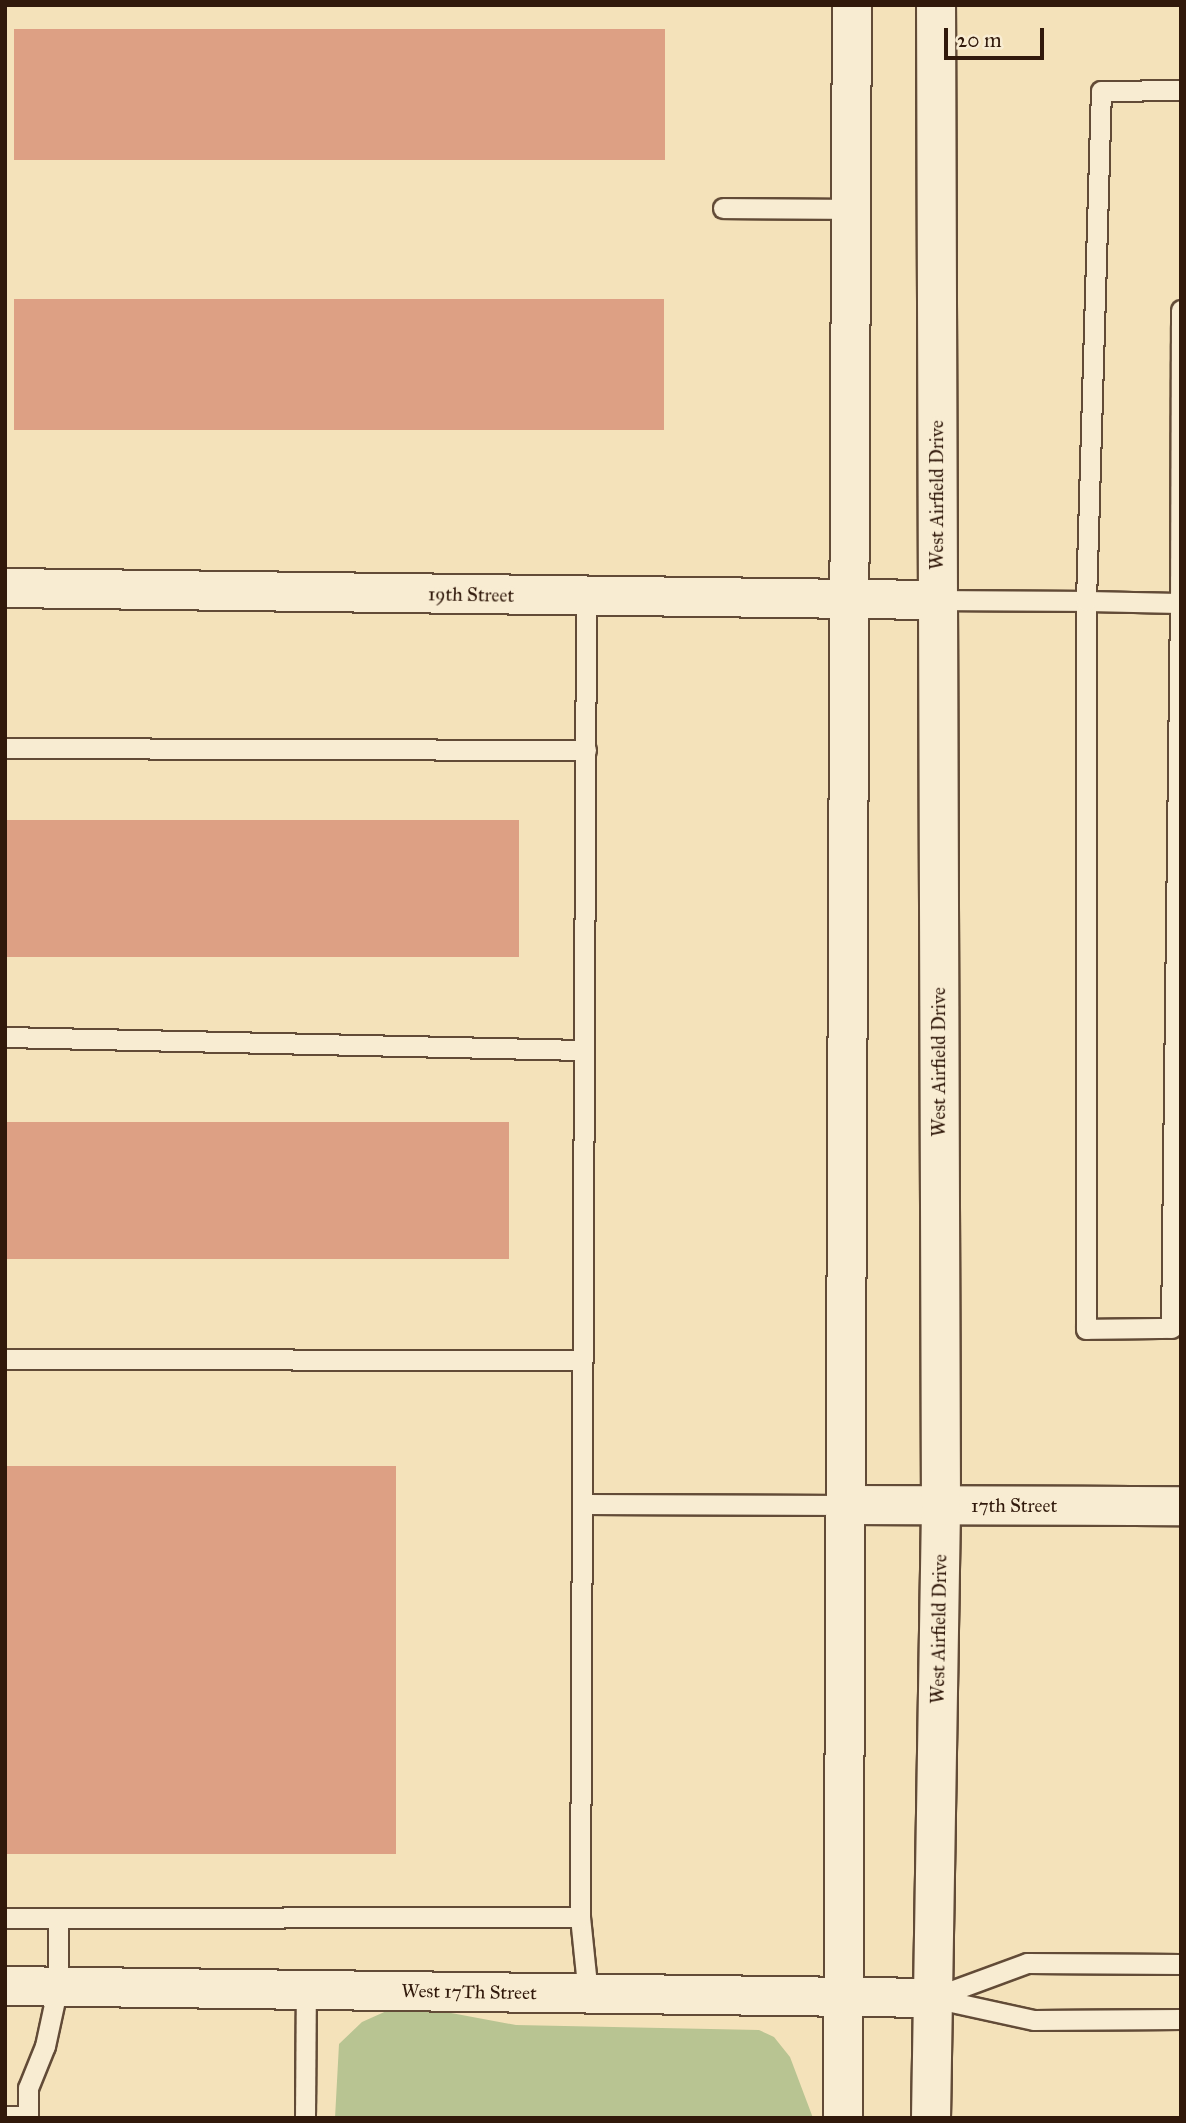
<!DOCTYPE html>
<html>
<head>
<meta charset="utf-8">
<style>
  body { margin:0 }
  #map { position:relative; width:1186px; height:2123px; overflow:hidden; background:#f4e2ba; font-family:"IM FELL Great Primer",serif }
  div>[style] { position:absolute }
  .green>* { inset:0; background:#b8c492 }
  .building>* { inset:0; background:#dda084; transform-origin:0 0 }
  .roads { filter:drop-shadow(2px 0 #624b37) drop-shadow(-2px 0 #624b37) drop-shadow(0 2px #624b37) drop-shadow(0 -2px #624b37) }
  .lane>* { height:19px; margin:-9.5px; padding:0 9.5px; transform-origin:9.5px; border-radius:9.5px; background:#f8ecd2 }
  .street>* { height:38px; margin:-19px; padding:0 19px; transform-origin:19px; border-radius:19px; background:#f8ecd2 }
  .secondary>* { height:38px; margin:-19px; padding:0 19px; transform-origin:19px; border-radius:19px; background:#f8ecd2 }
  span { translate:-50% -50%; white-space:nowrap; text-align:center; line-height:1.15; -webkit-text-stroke:7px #f8ecd2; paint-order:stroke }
  .street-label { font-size:19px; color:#31190b }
  .frame { position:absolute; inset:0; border:7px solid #31190b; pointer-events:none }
  .scale { position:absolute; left:944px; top:28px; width:100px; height:32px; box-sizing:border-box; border:4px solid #31190b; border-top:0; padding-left:9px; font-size:21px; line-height:24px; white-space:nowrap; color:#31190b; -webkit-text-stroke:5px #f8ecd2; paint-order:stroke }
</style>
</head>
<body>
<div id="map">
  <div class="green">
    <div style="clip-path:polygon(419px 2007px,516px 2025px,759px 2030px,774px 2037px,790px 2057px,813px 2118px,335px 2118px,339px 2044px,362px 2022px,391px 2009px)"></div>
  </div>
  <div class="building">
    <div style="left:665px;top:29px;width:131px;height:651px;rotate:90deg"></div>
    <div style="left:664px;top:299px;width:131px;height:650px;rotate:90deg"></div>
    <div style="left:5px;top:820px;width:514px;height:137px"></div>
    <div style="left:5px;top:1122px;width:504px;height:137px"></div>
    <div style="left:5px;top:1466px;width:391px;height:388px"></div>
  </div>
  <div class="roads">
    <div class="lane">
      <div style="left:723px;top:208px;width:129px;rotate:0.4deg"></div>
      <div style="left:937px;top:600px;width:149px;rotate:0.4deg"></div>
      <div style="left:1086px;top:601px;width:728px;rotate:90deg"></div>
      <div style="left:1086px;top:1329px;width:85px;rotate:-0.7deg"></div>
      <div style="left:1171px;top:1328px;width:725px;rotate:-89.29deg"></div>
      <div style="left:1180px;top:603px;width:94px;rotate:-178.8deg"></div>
      <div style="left:1086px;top:601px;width:510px;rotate:-88.32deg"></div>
      <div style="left:1101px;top:91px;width:80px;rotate:-0.7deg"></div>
      <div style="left:1180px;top:603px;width:293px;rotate:-89.8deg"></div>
      <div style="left:5px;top:748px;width:581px;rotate:0.2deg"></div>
      <div style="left:5px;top:1037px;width:579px;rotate:1.29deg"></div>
      <div style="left:5px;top:1359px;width:576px;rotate:0.1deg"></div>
      <div style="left:584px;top:1504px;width:263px;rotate:0.2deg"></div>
      <div style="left:580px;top:1917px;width:77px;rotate:84.1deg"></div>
      <div style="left:5px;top:1918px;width:575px;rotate:-0.1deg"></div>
      <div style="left:580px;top:1917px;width:1320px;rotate:-89.74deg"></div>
      <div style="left:932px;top:1998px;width:101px;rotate:-20.2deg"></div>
      <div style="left:1027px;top:1963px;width:154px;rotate:0.4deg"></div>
      <div style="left:933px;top:1998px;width:103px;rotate:12.3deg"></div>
      <div style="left:1034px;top:2020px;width:147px;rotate:-0.4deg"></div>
      <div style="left:5px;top:2116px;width:23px"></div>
      <div style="left:28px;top:2118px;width:30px;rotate:-90deg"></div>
      <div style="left:28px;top:2088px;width:45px;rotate:-68deg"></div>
      <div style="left:45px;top:2046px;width:61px;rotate:-77.8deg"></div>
      <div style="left:58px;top:1986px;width:68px;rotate:-90deg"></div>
      <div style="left:305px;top:2118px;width:129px;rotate:-89.6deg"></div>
    </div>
    <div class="street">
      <div style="left:5px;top:588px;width:932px;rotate:0.74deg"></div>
      <div style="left:5px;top:1986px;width:927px;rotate:0.74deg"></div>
    </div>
    <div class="secondary">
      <div style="left:847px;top:1505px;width:334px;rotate:0.2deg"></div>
      <div style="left:843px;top:2118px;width:2113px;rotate:-89.76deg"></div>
      <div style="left:931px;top:2118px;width:612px;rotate:-89.06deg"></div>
      <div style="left:941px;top:1506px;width:1501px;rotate:-90.19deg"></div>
    </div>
  </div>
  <div class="street-label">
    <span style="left:937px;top:495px;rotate:-90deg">West Airfield Drive</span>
    <span style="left:471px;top:595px;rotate:1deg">19th Street</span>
    <span style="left:939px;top:1062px;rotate:-90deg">West Airfield Drive</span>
    <span style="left:1014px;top:1506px">17th Street</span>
    <span style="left:939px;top:1629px;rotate:-89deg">West Airfield Drive</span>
    <span style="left:469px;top:1992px;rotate:1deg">West 17Th Street</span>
  </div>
  <div class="frame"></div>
  <div class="scale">20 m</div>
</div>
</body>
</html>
